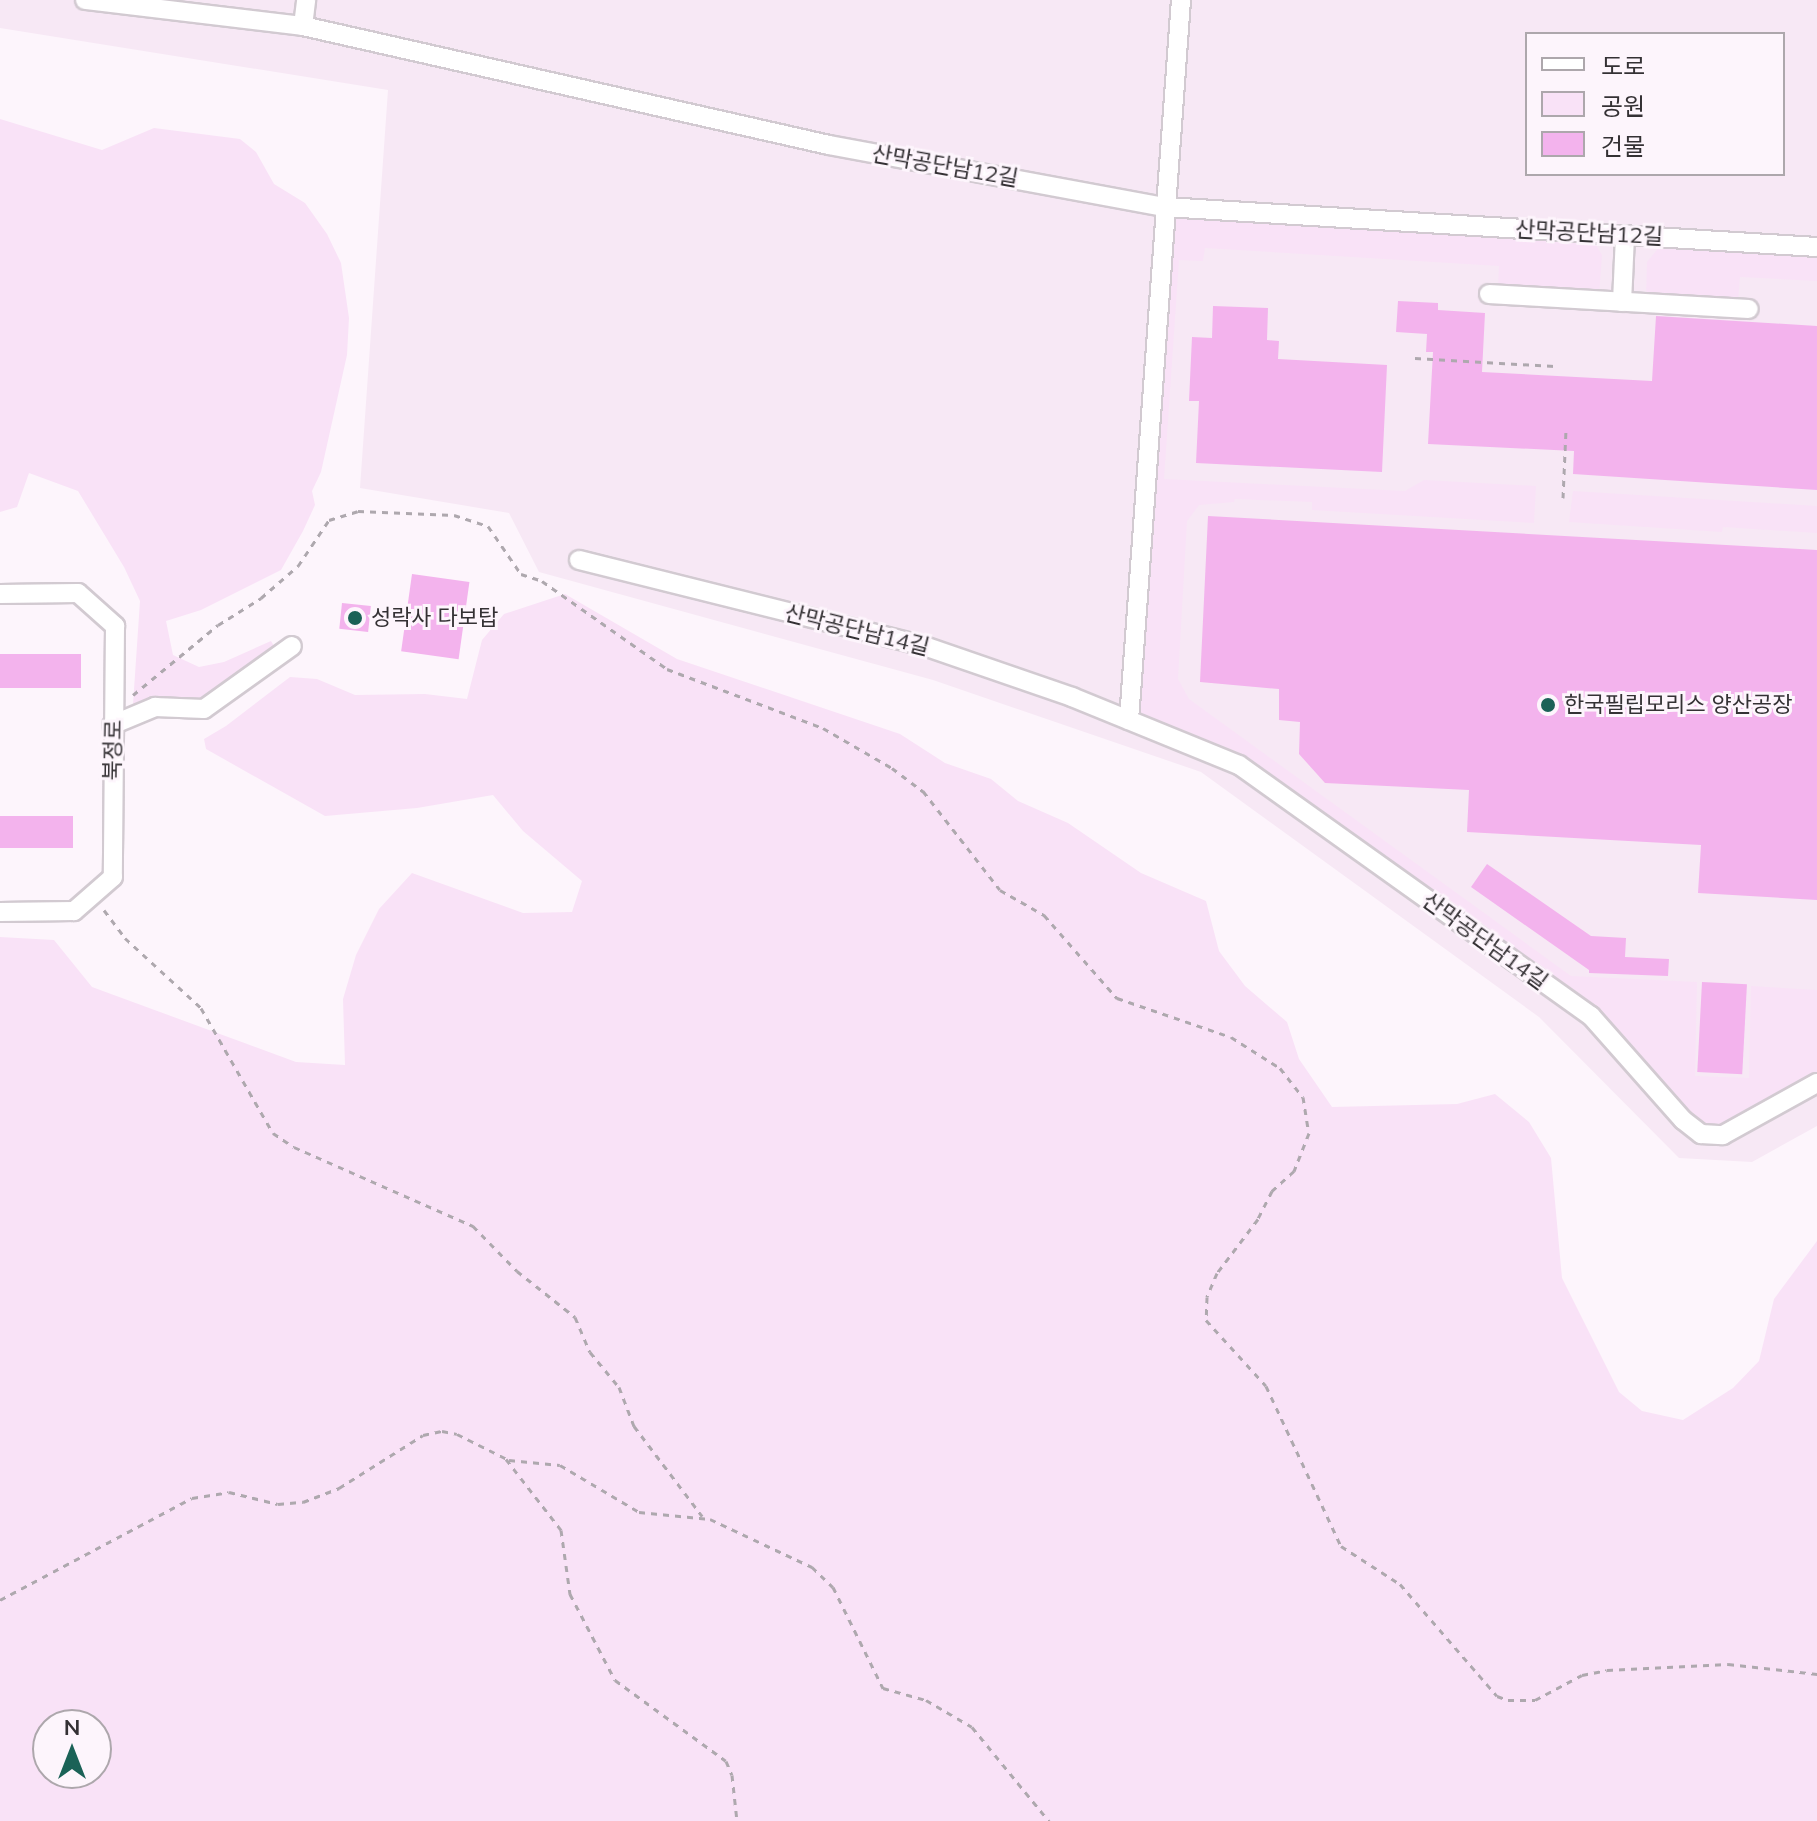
<!DOCTYPE html>
<html>
<head>
<meta charset="utf-8">
<style>
  body { margin:0 }
  #map { position:relative; width:1817px; height:1821px; overflow:hidden; background:#fdf5fc; font-family:Mulish,"Noto Sans KR",sans-serif }
  div>[style] { position:absolute }
  .built>* { inset:0; background:#f7e8f5 }
  .green>* { inset:0; background:#f9e2f7 }
  .building>* { inset:0; background:#f3b3ed; transform-origin:0 0 }
  .path>* { height:3px; margin-top:-1.5px; transform-origin:0; background:repeating-linear-gradient(90deg,#aea8ae 0 6px,transparent 0 12px) }
  .roads { filter:drop-shadow(2px 0 #d2cad1) drop-shadow(-2px 0 #d2cad1) drop-shadow(0 2px #d2cad1) drop-shadow(0 -2px #d2cad1) }
  .street>* { height:18px; margin:-9px; padding:0 9px; transform-origin:9px; border-radius:9px; background:#fff }
  .dots>* { width:22px; height:22px; translate:-50% -50%; box-sizing:border-box; border:4px solid #fdf5fc; border-radius:50% }
  span { translate:-50% -50%; white-space:nowrap; text-align:center; line-height:1.15; -webkit-text-stroke:6px #fdf5fc; paint-order:stroke }
  .street-label { font-size:22px; color:#343134 }
  .poi-label { font-size:22px; color:#343134 }
  .left { translate:0 -50%; text-align:left }
  .legend { position:absolute; left:1525px; top:32px; width:260px; height:144px; box-sizing:border-box; background:#fdf5fc; border:2px solid #ada7ac; margin:0; padding:10px 14px; list-style:none; font-size:24px; color:#343134 }
  .legend li { display:flex; align-items:center; gap:16px; height:40px }
  .legend b { width:40px; border:2px solid #ada7ac }
  .north { position:absolute; left:32px; top:1709px; width:80px; height:80px; box-sizing:border-box; background:#fdf5fc; border:2px solid #ada7ac; border-radius:50%; rotate:0deg; font-size:22px; font-weight:700; line-height:32px; text-align:center; color:#343134 }
  .north::after { content:''; display:block; margin:auto; width:28px; height:36px; background:#1b6257; clip-path:polygon(50% 0,100% 100%,50% 72%,0 100%) }
</style>
</head>
<body>
<div id="map">
  <div class="built">
    <div style="clip-path:polygon(evenodd,0 0,1817px 0,1817px 1126px,1752px 1162px,1679px 1158px,1539px 1017px,1201px 772px,933px 680px,539px 572px,509px 513px,360px 488px,388px 90px,0 28px,0 0,1527px 34px,1783px 34px,1783px 174px,1527px 174px,1527px 34px)"></div>
  </div>
  <div class="green">
    <div style="clip-path:polygon(0 119px,102px 150px,154px 128px,240px 139px,256px 152px,274px 184px,305px 203px,327px 234px,341px 263px,349px 318px,347px 355px,321px 472px,312px 491px,315px 505px,303px 531px,281px 570px,201px 610px,166px 621px,173px 655px,199px 667px,224px 662px,271px 641px,274px 646px,207px 701px,133px 704px,140px 601px,124px 567px,78px 491px,29px 473px,17px 507px,0 512px)"></div>
    <div style="clip-path:polygon(1165px 207px,1593px 240px,1602px 255px,1599px 296px,1498px 289px,1499px 266px,1205px 248px,1203px 261px,1179px 260px,1164px 479px,1405px 491px,1424px 480px,1536px 486px,1534px 523px,1312px 510px,1312px 502px,1235px 499px,1234px 502px,1199px 505px,1187px 521px,1178px 679px,1189px 699px,1571px 976px,1697px 982px,1695px 1076px,1749px 1078px,1751px 986px,1817px 990px,1817px 1081px,1711px 1136px,1591px 1016px,1239px 765px,1129px 720px)"></div>
    <div style="clip-path:polygon(1661px 245px,1817px 247px,1817px 281px,1740px 277px,1738px 302px,1646px 298px,1647px 262px)"></div>
    <div style="clip-path:polygon(1573px 491px,1817px 506px,1817px 533px,1723px 527px,1722px 532px,1569px 522px)"></div>
    <div style="clip-path:polygon(evenodd,565px 594px,677px 659px,900px 734px,945px 763px,991px 779px,1018px 801px,1068px 823px,1141px 873px,1206px 901px,1219px 951px,1245px 986px,1287px 1022px,1299px 1059px,1332px 1107px,1457px 1104px,1495px 1094px,1529px 1122px,1551px 1158px,1562px 1278px,1619px 1392px,1642px 1411px,1683px 1420px,1733px 1388px,1759px 1361px,1774px 1299px,1817px 1241px,1817px 1821px,0 1821px,0 937px,54px 940px,92px 987px,296px 1062px,345px 1065px,343px 999px,356px 955px,379px 909px,412px 873px,523px 913px,572px 912px,582px 881px,523px 831px,493px 795px,417px 808px,325px 816px,206px 749px,204px 739px,226px 726px,290px 677px,317px 679px,355px 695px,425px 694px,467px 699px,482px 640px,504px 614px,565px 594px,48px 1725px,96px 1725px,96px 1773px,48px 1773px,48px 1725px)"></div>
  </div>
  <div class="building">
    <div style="clip-path:polygon(1398px 301px,1438px 303px,1438px 310px,1485px 313px,1482px 372px,1652px 381px,1656px 316px,1817px 326px,1817px 490px,1573px 474px,1574px 451px,1428px 444px,1433px 352px,1426px 352px,1427px 334px,1396px 332px)"></div>
    <div style="clip-path:polygon(1213px 306px,1268px 308px,1267px 340px,1279px 341px,1278px 359px,1387px 365px,1382px 472px,1196px 463px,1199px 401px,1189px 401px,1192px 337px,1212px 338px)"></div>
    <div style="clip-path:polygon(1208px 516px,1817px 550px,1817px 900px,1698px 893px,1701px 845px,1467px 832px,1469px 790px,1325px 783px,1299px 754px,1300px 722px,1279px 720px,1279px 689px,1200px 682px)"></div>
    <div style="left:412px;top:574px;width:58px;height:78px;rotate:8deg"></div>
    <div style="left:342px;top:603px;width:29px;height:26px;rotate:6deg"></div>
    <div style="left:0;top:654px;width:81px;height:34px"></div>
    <div style="left:0;top:816px;width:73px;height:32px"></div>
    <div style="clip-path:polygon(1487px 864px,1591px 936px,1626px 938px,1625px 957px,1669px 959px,1668px 976px,1589px 973px,1589px 970px,1471px 887px)"></div>
    <div style="left:1702px;top:982px;width:45px;height:90px;rotate:3deg"></div>
  </div>
  <div class="path">
    <div style="left:1415px;top:358px;width:140px;rotate:3.3deg"></div>
    <div style="left:1563px;top:498px;width:70px;rotate:-87.5deg"></div>
    <div style="left:133px;top:695px;width:110px;rotate:-39.5deg"></div>
    <div style="left:218px;top:625px;width:51px;rotate:-32.1deg"></div>
    <div style="left:261px;top:598px;width:49px;rotate:-40.9deg"></div>
    <div style="left:298px;top:566px;width:55px;rotate:-56deg"></div>
    <div style="left:329px;top:520px;width:30px;rotate:-17deg"></div>
    <div style="left:358px;top:511px;width:96px;rotate:2.4deg"></div>
    <div style="left:454px;top:515px;width:36px;rotate:18deg"></div>
    <div style="left:488px;top:526px;width:58px;rotate:55.5deg"></div>
    <div style="left:521px;top:574px;width:22px;rotate:18deg"></div>
    <div style="left:542px;top:581px;width:153px;rotate:35.1deg"></div>
    <div style="left:667px;top:669px;width:167px;rotate:20.7deg"></div>
    <div style="left:823px;top:728px;width:80px;rotate:30.1deg"></div>
    <div style="left:892px;top:768px;width:39px;rotate:37deg"></div>
    <div style="left:923px;top:791px;width:125px;rotate:52.1deg"></div>
    <div style="left:1000px;top:890px;width:51px;rotate:29.6deg"></div>
    <div style="left:1044px;top:915px;width:111px;rotate:48.7deg"></div>
    <div style="left:1117px;top:998px;width:120px;rotate:18.9deg"></div>
    <div style="left:1231px;top:1037px;width:58px;rotate:32.3deg"></div>
    <div style="left:1280px;top:1068px;width:37px;rotate:52deg"></div>
    <div style="left:1303px;top:1097px;width:36px;rotate:81deg"></div>
    <div style="left:1309px;top:1133px;width:41px;rotate:111.5deg"></div>
    <div style="left:1294px;top:1171px;width:30px;rotate:138deg"></div>
    <div style="left:1272px;top:1191px;width:31px;rotate:117deg"></div>
    <div style="left:1258px;top:1219px;width:68px;rotate:127.2deg"></div>
    <div style="left:1217px;top:1273px;width:26px;rotate:113deg"></div>
    <div style="left:1207px;top:1297px;width:23px;rotate:92deg"></div>
    <div style="left:1206px;top:1320px;width:89px;rotate:47.7deg"></div>
    <div style="left:1266px;top:1386px;width:177px;rotate:64.9deg"></div>
    <div style="left:1341px;top:1546px;width:70px;rotate:32.8deg"></div>
    <div style="left:1400px;top:1584px;width:148px;rotate:49.1deg"></div>
    <div style="left:1497px;top:1696px;width:12px;rotate:20deg"></div>
    <div style="left:1508px;top:1700px;width:27px"></div>
    <div style="left:1535px;top:1700px;width:53px;rotate:-28deg"></div>
    <div style="left:1582px;top:1675px;width:25px;rotate:-11deg"></div>
    <div style="left:1607px;top:1670px;width:121px;rotate:-2.8deg"></div>
    <div style="left:1728px;top:1664px;width:90px;rotate:6.4deg"></div>
    <div style="left:104px;top:910px;width:35px;rotate:53deg"></div>
    <div style="left:125px;top:938px;width:103px;rotate:42.6deg"></div>
    <div style="left:201px;top:1008px;width:144px;rotate:60.1deg"></div>
    <div style="left:273px;top:1133px;width:25px;rotate:34deg"></div>
    <div style="left:294px;top:1147px;width:196px;rotate:23.8deg"></div>
    <div style="left:473px;top:1226px;width:63px;rotate:45.6deg"></div>
    <div style="left:517px;top:1271px;width:74px;rotate:38.4deg"></div>
    <div style="left:575px;top:1317px;width:38px;rotate:67deg"></div>
    <div style="left:590px;top:1352px;width:45px;rotate:50.4deg"></div>
    <div style="left:619px;top:1387px;width:42px;rotate:69deg"></div>
    <div style="left:634px;top:1426px;width:113px;rotate:52.9deg"></div>
    <div style="left:506px;top:1459px;width:90px;rotate:52.2deg"></div>
    <div style="left:561px;top:1530px;width:65px;rotate:82deg"></div>
    <div style="left:570px;top:1594px;width:97px;rotate:62.4deg"></div>
    <div style="left:615px;top:1680px;width:137px;rotate:36.1deg"></div>
    <div style="left:726px;top:1761px;width:15px;rotate:67deg"></div>
    <div style="left:732px;top:1775px;width:46px;rotate:83.8deg"></div>
    <div style="left:0;top:1600px;width:217px;rotate:-28deg"></div>
    <div style="left:192px;top:1498px;width:37px;rotate:-9deg"></div>
    <div style="left:229px;top:1492px;width:50px;rotate:13.8deg"></div>
    <div style="left:278px;top:1504px;width:25px;rotate:-5deg"></div>
    <div style="left:303px;top:1502px;width:39px;rotate:-21deg"></div>
    <div style="left:339px;top:1488px;width:99px;rotate:-32.2deg"></div>
    <div style="left:423px;top:1435px;width:19px;rotate:-12deg"></div>
    <div style="left:442px;top:1431px;width:15px;rotate:11deg"></div>
    <div style="left:457px;top:1434px;width:58px;rotate:26.6deg"></div>
    <div style="left:509px;top:1460px;width:51px;rotate:5.6deg"></div>
    <div style="left:560px;top:1465px;width:92px;rotate:30.7deg"></div>
    <div style="left:639px;top:1512px;width:71px;rotate:5.6deg"></div>
    <div style="left:710px;top:1519px;width:113px;rotate:25.2deg"></div>
    <div style="left:812px;top:1567px;width:29px;rotate:44deg"></div>
    <div style="left:833px;top:1587px;width:113px;rotate:63.7deg"></div>
    <div style="left:883px;top:1688px;width:45px;rotate:15.6deg"></div>
    <div style="left:926px;top:1700px;width:53px;rotate:30.4deg"></div>
    <div style="left:972px;top:1727px;width:122px;rotate:50.7deg"></div>
  </div>
  <div class="roads">
    <div class="street">
      <div style="left:85px;top:0;width:220px;rotate:6.8deg"></div>
      <div style="left:303px;top:26px;width:539px;rotate:12.75deg"></div>
      <div style="left:829px;top:145px;width:342px;rotate:10.5deg"></div>
      <div style="left:1165px;top:207px;width:653px;rotate:3.51deg"></div>
      <div style="left:303px;top:26px;width:26px;rotate:-83deg"></div>
      <div style="left:1489px;top:294px;width:260px;rotate:3.3deg"></div>
      <div style="left:1622px;top:302px;width:66px;rotate:-87.4deg"></div>
      <div style="left:579px;top:560px;width:356px;rotate:14deg"></div>
      <div style="left:924px;top:646px;width:157px;rotate:19deg"></div>
      <div style="left:1072px;top:697px;width:180px;rotate:22.2deg"></div>
      <div style="left:1239px;top:765px;width:432px;rotate:35.5deg"></div>
      <div style="left:1591px;top:1016px;width:139px;rotate:48.5deg"></div>
      <div style="left:1683px;top:1120px;width:23px;rotate:38deg"></div>
      <div style="left:1701px;top:1134px;width:22px;rotate:3deg"></div>
      <div style="left:1723px;top:1135px;width:107px;rotate:-29deg"></div>
      <div style="left:0;top:594px;width:78px;rotate:-0.7deg"></div>
      <div style="left:78px;top:593px;width:50px;rotate:41.7deg"></div>
      <div style="left:115px;top:626px;width:251px;rotate:90.5deg"></div>
      <div style="left:113px;top:877px;width:52px;rotate:138.9deg"></div>
      <div style="left:74px;top:911px;width:74px;rotate:179.2deg"></div>
      <div style="left:1129px;top:720px;width:722px;rotate:-85.87deg"></div>
      <div style="left:112px;top:725px;width:47px;rotate:-22.7deg"></div>
      <div style="left:155px;top:707px;width:49px;rotate:2.3deg"></div>
      <div style="left:204px;top:709px;width:108px;rotate:-35.6deg"></div>
    </div>
  </div>
  <div class="dots">
    <div style="left:355px;top:618px;background:#1b6257"></div>
    <div style="left:1548px;top:705px;background:#1b6257"></div>
  </div>
  <div class="street-label">
    <span style="left:945px;top:166px;rotate:10deg">산막공단남12길</span>
    <span style="left:1589px;top:233px;rotate:3deg">산막공단남12길</span>
    <span style="left:857px;top:630px;rotate:14deg">산막공단남14길</span>
    <span style="left:113px;top:750px;rotate:-89deg">북정로</span>
    <span style="left:1485px;top:941px;rotate:36deg">산막공단남14길</span>
  </div>
  <div class="poi-label">
    <span class="left" style="left:371px;top:618px">성락사 다보탑</span>
    <span class="left" style="left:1564px;top:705px">한국필립모리스 양산공장</span>
  </div>
  <ul class="legend">
  <li><b style="height:10px;background:#fff"></b>도로</li>
  <li><b style="height:22px;background:#f9e2f7"></b>공원</li>
  <li><b style="height:22px;background:#f3b3ed"></b>건물</li>
  </ul>
  <div class="north">N</div>
</div>
</body>
</html>
